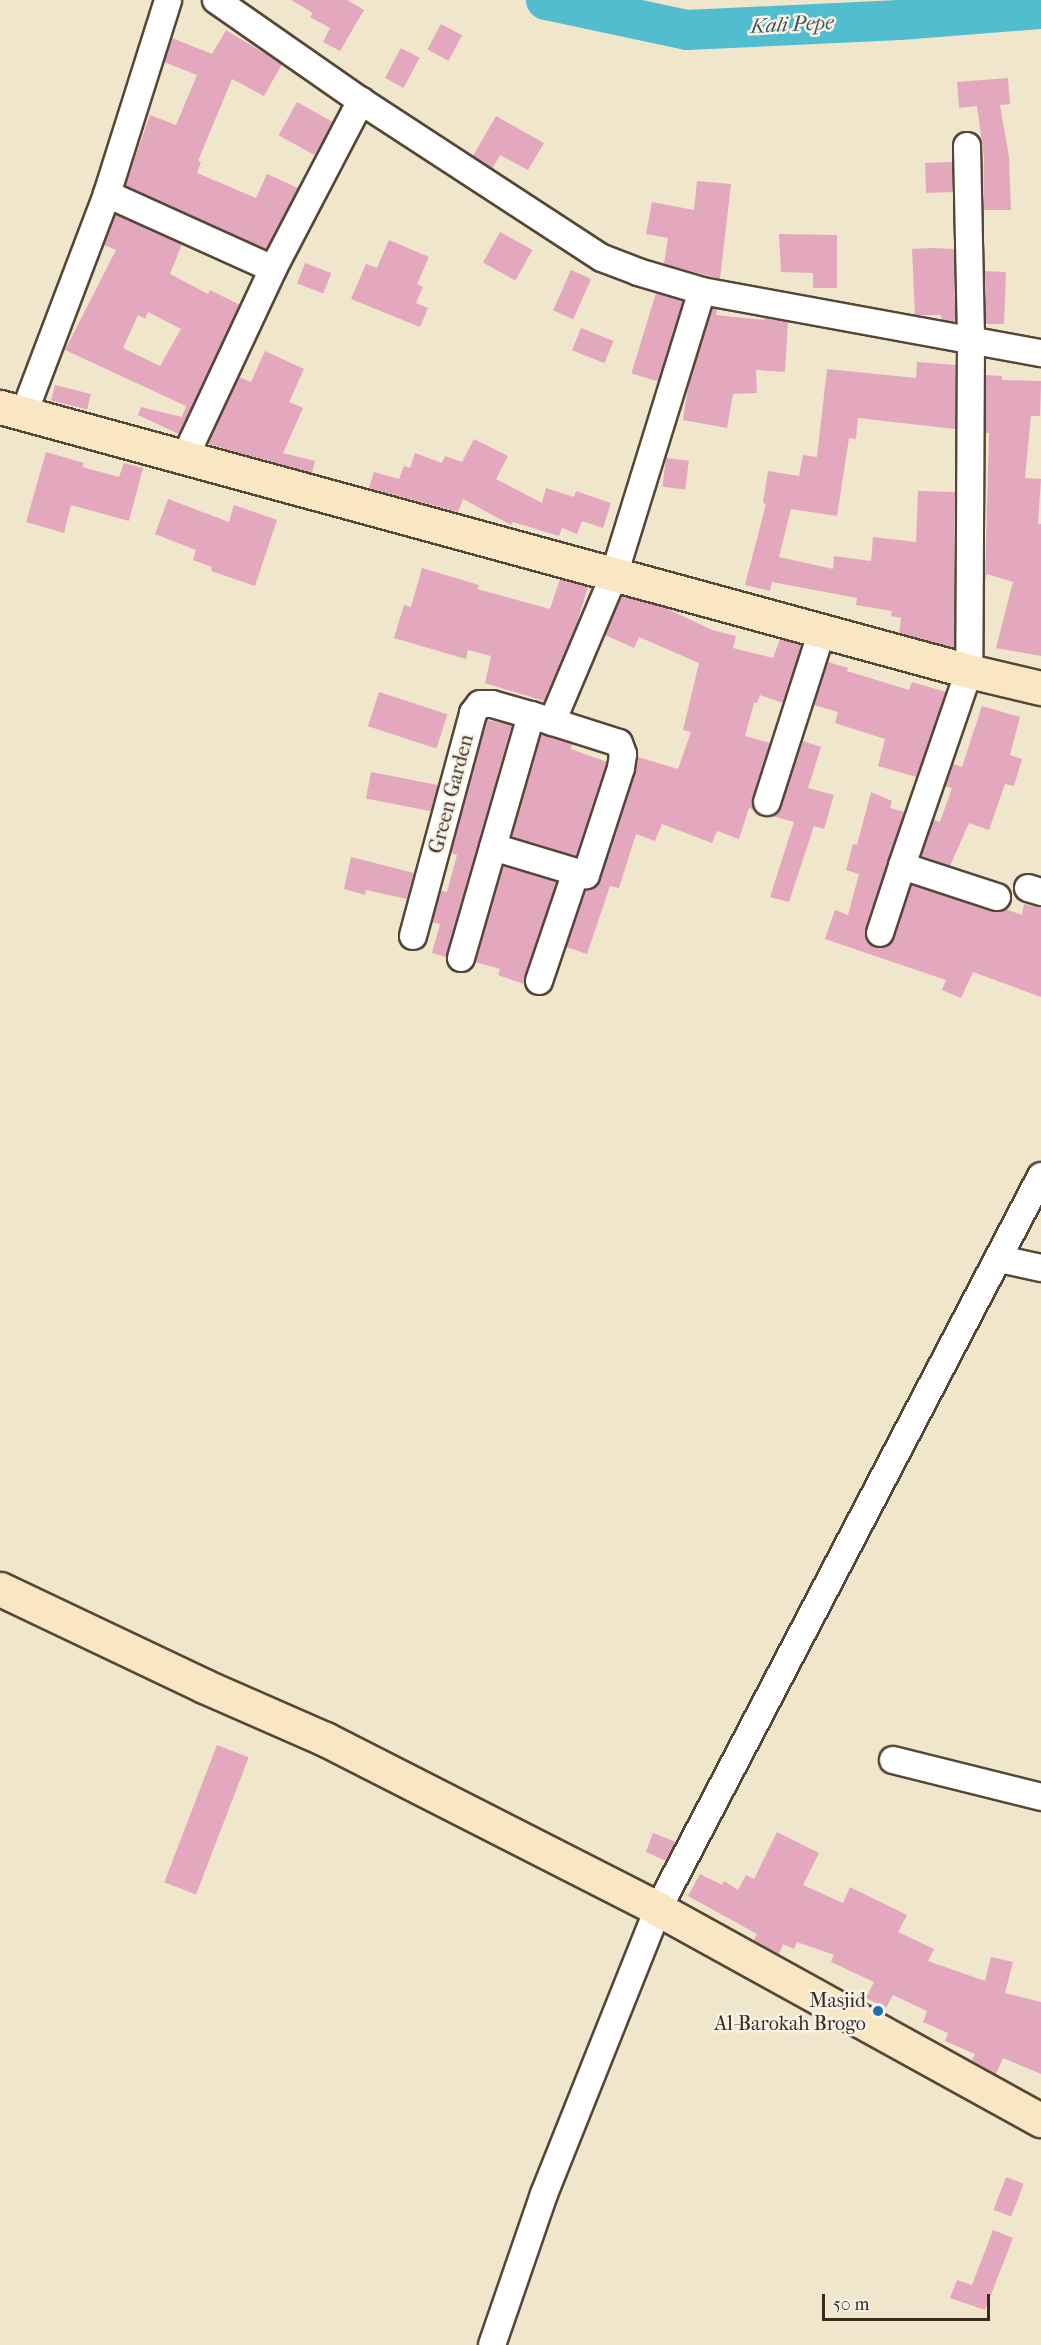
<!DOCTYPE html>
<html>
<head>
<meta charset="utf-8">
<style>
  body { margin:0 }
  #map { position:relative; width:1041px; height:2345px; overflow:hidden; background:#efe6cc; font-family:"IM FELL French Canon",serif }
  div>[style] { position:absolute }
  .river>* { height:40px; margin:-20px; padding:0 20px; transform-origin:20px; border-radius:20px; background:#52bdce }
  .building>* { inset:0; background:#e3a8be; transform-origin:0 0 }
  .roads { filter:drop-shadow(2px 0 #564638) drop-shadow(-2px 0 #564638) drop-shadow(0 2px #564638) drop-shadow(0 -2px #564638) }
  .street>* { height:26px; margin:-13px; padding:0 13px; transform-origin:13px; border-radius:13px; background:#fff }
  .secondary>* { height:33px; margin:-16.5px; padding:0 16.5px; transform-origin:16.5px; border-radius:16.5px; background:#f9e7c3 }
  .dots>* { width:16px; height:16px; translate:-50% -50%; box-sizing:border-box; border:3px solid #f7f3e8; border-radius:50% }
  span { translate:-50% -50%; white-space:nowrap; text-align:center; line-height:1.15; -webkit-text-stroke:5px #f7f3e8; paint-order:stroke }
  .street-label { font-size:20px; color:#3b2a1e }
  .poi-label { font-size:20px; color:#3b2a1e }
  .right { translate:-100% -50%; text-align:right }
  .water-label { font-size:21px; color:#425653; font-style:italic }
  .scale { position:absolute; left:822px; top:2294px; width:168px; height:27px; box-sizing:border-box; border:3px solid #3b2a1e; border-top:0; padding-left:8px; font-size:18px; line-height:21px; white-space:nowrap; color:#3b2a1e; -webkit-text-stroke:4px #f7f3e8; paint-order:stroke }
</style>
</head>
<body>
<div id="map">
  <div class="river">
    <div style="left:546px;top:0;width:144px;rotate:12deg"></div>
    <div style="left:687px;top:30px;width:213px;rotate:-2.7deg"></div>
    <div style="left:900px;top:20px;width:141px;rotate:-4.5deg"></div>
  </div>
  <div class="building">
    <div style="clip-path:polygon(291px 0,347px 0,364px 10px,340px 51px,323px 42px,330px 28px,310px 17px,313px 13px)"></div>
    <div style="left:441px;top:24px;width:24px;height:29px;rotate:28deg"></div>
    <div style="clip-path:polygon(226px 30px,282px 64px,264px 96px,232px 79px,198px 161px,201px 162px,197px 173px,256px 198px,267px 174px,298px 188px,266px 250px,125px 186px,150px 115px,176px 125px,197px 75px,164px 62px,172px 38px,212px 54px)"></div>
    <div style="left:401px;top:48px;width:21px;height:34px;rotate:28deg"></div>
    <div style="clip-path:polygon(1008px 78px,1010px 104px,1000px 105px,1009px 157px,1011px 210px,983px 210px,984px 157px,977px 106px,959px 108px,957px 82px)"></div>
    <div style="left:297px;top:102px;width:41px;height:38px;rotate:29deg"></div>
    <div style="clip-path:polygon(496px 116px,544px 143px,528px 170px,500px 155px,492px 169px,473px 156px)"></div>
    <div style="left:952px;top:162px;width:30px;height:27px;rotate:88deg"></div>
    <div style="clip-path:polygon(697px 181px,731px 184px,720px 279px,664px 264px,668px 238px,646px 234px,652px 202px,694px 210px)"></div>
    <div style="clip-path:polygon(evenodd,115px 214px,182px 244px,170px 274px,208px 294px,210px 290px,240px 305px,179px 434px,138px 415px,141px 407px,182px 417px,186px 406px,65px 350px,116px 250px,104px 245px,115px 214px,148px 312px,181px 329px,160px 366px,123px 348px,138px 315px,145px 319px,148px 312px)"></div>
    <div style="left:500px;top:232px;width:37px;height:35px;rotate:29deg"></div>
    <div style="clip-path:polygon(779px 234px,837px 235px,837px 288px,813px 288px,813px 273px,781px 272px)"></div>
    <div style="clip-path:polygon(389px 240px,429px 257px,417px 284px,423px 287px,416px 303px,428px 308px,420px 327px,351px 299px,366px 264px,377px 268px)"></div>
    <div style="clip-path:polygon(932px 248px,954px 249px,956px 322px,942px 320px,941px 315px,915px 315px,912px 249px)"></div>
    <div style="left:305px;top:263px;width:28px;height:22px;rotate:21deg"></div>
    <div style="left:571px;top:270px;width:22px;height:44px;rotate:24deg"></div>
    <div style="clip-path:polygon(985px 271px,1006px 272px,1004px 324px,986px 324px)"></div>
    <div style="left:656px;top:293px;width:28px;height:84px;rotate:17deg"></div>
    <div style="clip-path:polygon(712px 308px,717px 309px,716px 315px,764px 320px,764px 318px,788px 322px,785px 372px,756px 370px,757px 393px,733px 394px,727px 428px,683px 420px,688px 388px)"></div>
    <div style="left:581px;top:328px;width:35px;height:24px;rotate:22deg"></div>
    <div style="clip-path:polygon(265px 351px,304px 369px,289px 402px,303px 408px,283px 453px,315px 461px,312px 473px,208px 444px,239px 377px,251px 382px)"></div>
    <div style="clip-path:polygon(917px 362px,956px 365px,955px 429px,858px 418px,856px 439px,849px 438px,837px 516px,791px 509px,779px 557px,833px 569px,834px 556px,871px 561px,873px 537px,916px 542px,918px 491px,955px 492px,954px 648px,899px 633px,901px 618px,891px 616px,892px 611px,856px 605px,857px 598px,772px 582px,770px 591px,745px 585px,766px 504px,763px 503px,768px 471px,799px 476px,803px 455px,817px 457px,827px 369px,916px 378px)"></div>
    <div style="clip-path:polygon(986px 375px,1002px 376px,1002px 380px,1041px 381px,1040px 416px,1031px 416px,1025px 478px,1041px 479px,1038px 524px,1041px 524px,1041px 656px,996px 648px,1013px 582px,987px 574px,985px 582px,989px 433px,985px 433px)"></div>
    <div style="left:55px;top:385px;width:37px;height:16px;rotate:14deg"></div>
    <div style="clip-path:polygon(474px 439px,508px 456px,496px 479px,542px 503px,546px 488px,574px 497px,576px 491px,611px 503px,603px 528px,582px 521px,577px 534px,562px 528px,559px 536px,513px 522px,511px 525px,463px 499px,458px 512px,369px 488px,374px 472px,399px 479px,404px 466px,410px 468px,415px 453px,442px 463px,445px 456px,462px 462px)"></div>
    <div style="clip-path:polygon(46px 452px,84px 463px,82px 467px,119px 477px,124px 463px,143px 468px,129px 521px,71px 505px,64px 533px,26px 522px)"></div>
    <div style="left:666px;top:458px;width:23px;height:29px;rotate:7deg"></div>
    <div style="clip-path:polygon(168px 499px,229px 522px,234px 505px,277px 520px,255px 586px,211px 571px,212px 567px,193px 560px,196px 550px,155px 534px)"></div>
    <div style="clip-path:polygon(422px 568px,479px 585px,477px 589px,550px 609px,560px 579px,588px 587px,574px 632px,544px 701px,485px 683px,491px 656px,468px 650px,466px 659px,394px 638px,404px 605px,411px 607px)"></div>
    <div style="clip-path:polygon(622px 596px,661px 606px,712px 630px,736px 636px,733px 648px,773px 658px,780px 639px,802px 645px,783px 703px,760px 695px,757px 703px,754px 703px,745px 736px,770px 743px,753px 797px,755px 810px,749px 808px,739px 839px,717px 831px,712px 843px,662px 824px,655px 841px,636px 834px,619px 888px,610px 886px,587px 954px,566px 947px,586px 890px,596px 886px,600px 880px,635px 772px,638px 757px,678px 769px,691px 732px,683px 730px,699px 663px,639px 637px,634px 648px,605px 635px)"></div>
    <div style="clip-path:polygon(828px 662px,848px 668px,847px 671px,909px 690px,912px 682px,946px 692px,917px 777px,878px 766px,885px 739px,835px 723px,838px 712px,814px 705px)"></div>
    <div style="left:379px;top:692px;width:72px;height:36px;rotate:18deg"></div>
    <div style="clip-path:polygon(982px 706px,1020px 717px,1010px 755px,1022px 759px,1014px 786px,1005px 784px,989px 830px,969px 823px,950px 866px,921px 856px,934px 820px,940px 822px,952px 788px,945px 786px,953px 764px,962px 767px)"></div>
    <div style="clip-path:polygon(487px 720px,512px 725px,446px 957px,432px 953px,440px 924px,432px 922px,441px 891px,447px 892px,457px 855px,451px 853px)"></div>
    <div style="clip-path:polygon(541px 734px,572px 744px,571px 749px,607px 762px,576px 856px,512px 837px)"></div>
    <div style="clip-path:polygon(803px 741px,821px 747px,808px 788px,834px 795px,824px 829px,814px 826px,789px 902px,770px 897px,794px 822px,772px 816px,781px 807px)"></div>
    <div style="left:371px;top:772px;width:68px;height:27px;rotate:11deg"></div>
    <div style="clip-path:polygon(871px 792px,892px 801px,890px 808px,905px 812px,866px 928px,868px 943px,882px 948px,890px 944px,912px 885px,993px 911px,1005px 909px,1022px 915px,1024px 904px,1041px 908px,1041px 997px,973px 972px,961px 998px,942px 990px,946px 980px,825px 939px,835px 910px,848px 915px,859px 874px,846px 870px,853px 844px,857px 845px)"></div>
    <div style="clip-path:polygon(351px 857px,414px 873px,407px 899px,366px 890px,365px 895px,344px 889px)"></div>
    <div style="clip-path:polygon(503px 866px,557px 882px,524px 984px,498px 975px,500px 969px,475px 962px)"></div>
    <div style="left:217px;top:1745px;width:34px;height:147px;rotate:21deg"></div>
    <div style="clip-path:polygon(777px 1832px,819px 1853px,803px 1885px,843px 1903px,850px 1887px,907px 1915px,898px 1932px,934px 1949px,928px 1961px,985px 1981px,991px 1957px,1013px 1962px,1005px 1993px,1041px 2002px,1041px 2074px,1003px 2058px,996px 2074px,972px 2060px,975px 2054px,945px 2041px,948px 2033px,923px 2022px,927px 2011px,893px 1995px,886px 2008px,866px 1998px,874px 1982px,831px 1962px,834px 1955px,797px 1942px,794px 1949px,783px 1944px,779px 1954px,754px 1940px,757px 1934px,688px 1896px,700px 1874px,722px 1885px,724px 1881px,738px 1890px,746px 1875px,754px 1879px)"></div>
    <div style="clip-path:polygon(653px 1833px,676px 1842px,666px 1861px,646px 1852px)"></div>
    <div style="left:1006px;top:2177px;width:19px;height:35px;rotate:21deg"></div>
    <div style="clip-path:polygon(993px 2230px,1013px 2238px,985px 2310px,950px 2298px,957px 2280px,972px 2285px)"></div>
  </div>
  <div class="roads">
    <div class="street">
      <div style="left:216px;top:0;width:177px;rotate:34.9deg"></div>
      <div style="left:361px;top:101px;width:288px;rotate:33.1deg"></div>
      <div style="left:602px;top:258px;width:39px;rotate:21deg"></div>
      <div style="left:638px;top:272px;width:67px;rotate:16.5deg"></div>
      <div style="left:702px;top:291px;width:345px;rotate:10.4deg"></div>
      <div style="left:967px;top:146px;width:194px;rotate:88.8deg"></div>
      <div style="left:971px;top:340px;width:331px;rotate:90.3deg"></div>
      <div style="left:969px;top:671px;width:206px;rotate:109deg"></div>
      <div style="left:902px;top:866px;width:100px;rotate:18.1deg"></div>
      <div style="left:107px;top:194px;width:182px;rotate:24.3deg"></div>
      <div style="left:24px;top:413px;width:234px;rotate:-69.2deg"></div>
      <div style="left:107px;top:194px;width:203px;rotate:-72.5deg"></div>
      <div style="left:185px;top:457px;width:208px;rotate:-64.9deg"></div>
      <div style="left:273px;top:269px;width:190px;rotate:-62.4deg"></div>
      <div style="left:552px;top:722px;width:160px;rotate:-67.1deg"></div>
      <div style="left:614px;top:575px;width:297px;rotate:-72.8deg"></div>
      <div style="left:767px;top:802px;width:180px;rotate:-72.2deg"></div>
      <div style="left:1028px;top:888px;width:14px;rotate:17deg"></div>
      <div style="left:880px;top:933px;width:71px;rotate:-71.8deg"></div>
      <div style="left:413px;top:936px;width:231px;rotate:-74.9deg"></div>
      <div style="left:473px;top:713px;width:11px;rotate:-52deg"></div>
      <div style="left:480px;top:704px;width:12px"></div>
      <div style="left:492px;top:704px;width:41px;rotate:15.8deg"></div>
      <div style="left:531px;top:715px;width:92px;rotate:17.7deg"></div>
      <div style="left:619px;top:743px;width:12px;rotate:70deg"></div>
      <div style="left:623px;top:754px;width:14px;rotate:98deg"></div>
      <div style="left:621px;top:768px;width:113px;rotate:108.1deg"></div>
      <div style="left:586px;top:875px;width:97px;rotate:-163.2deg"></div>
      <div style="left:461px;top:958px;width:253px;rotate:-73.9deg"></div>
      <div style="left:539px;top:981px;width:115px;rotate:-71.3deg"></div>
      <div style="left:1000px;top:1259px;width:42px;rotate:12.4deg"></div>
      <div style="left:893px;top:1760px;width:153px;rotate:14deg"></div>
      <div style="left:492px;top:2345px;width:160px;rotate:-71deg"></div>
      <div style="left:544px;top:2194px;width:307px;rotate:-68.2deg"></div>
      <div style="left:658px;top:1909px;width:827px;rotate:-62.41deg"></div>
    </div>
    <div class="secondary">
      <div style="left:0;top:407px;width:1004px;rotate:15.24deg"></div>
      <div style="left:969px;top:671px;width:74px;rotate:13.3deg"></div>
      <div style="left:0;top:1589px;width:226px;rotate:25.4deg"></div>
      <div style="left:204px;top:1686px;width:132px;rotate:23.7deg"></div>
      <div style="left:325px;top:1739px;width:374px;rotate:27deg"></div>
      <div style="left:658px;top:1909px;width:437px;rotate:28.9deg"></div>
    </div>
  </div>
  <div class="dots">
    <div style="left:878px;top:2011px;background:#1f6fb2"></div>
  </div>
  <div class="street-label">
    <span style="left:451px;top:794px;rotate:-75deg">Green Garden</span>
  </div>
  <div class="poi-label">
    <span class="right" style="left:866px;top:2012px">Masjid<br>Al-Barokah Brogo</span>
  </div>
  <div class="water-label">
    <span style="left:792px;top:24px;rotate:-3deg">Kali Pepe</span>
  </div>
  <div class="scale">50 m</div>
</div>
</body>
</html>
